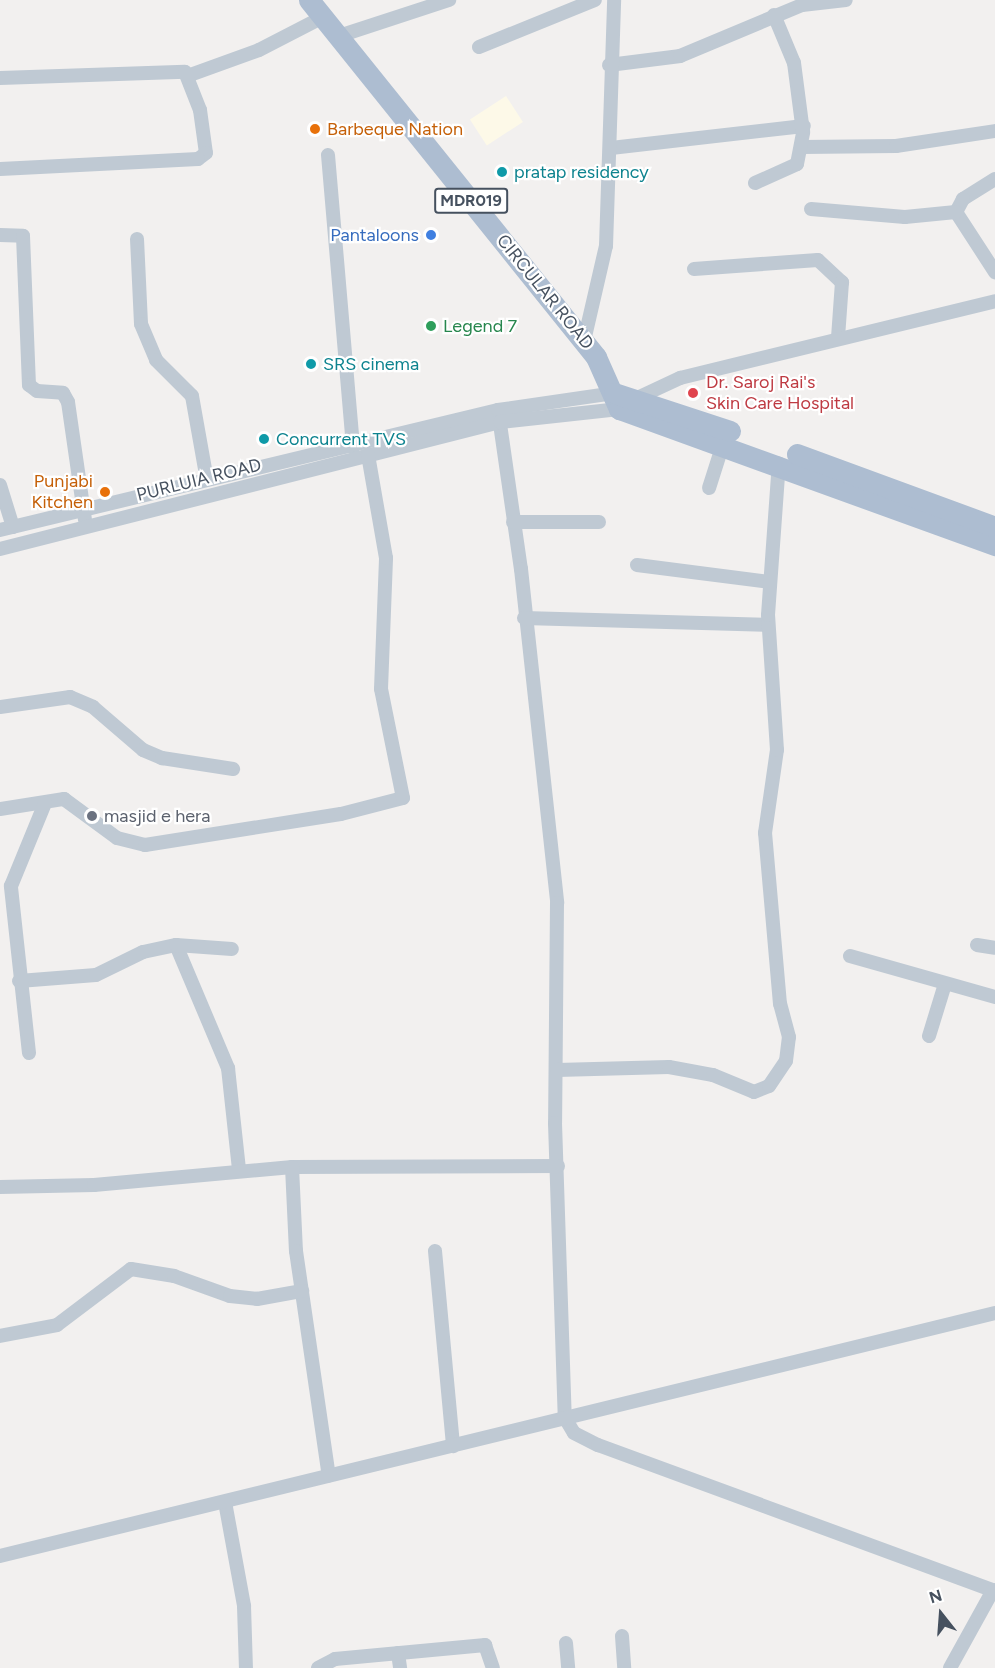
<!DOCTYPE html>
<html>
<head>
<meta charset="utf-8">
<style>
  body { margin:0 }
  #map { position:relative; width:995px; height:1668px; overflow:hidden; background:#f2f0ef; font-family:Figtree,sans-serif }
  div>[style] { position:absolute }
  .commercial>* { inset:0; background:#fdf9e8; transform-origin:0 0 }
  .street>* { height:14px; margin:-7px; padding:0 7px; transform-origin:7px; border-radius:7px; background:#bfc9d3 }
  .primary>* { height:21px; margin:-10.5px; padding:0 10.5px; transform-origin:10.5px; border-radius:10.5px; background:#adbdd1 }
  .dots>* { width:16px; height:16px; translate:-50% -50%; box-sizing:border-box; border:3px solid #fff; border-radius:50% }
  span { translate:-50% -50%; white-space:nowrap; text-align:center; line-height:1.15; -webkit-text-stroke:4.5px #fff; paint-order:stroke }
  .shield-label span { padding:2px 4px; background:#fff; border:2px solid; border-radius:4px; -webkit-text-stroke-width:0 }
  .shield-label { font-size:16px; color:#46515f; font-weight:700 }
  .food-label { font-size:18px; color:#c56008 }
  .left { translate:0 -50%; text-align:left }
  .right { translate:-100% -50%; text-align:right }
  .culture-label { font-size:18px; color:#0d838f }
  .shop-label { font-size:18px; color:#366cbe }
  .street-label { font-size:18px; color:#46515f }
  .leisure-label { font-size:18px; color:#27864d }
  .health-label { font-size:18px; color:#be3a42 }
  .worship-label { font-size:18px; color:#5b616d }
  .north { position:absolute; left:911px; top:1584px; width:60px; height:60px; -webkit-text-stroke:4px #fff; paint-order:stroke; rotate:343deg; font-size:16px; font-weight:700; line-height:24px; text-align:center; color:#46515f }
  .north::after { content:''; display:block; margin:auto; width:21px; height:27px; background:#46515f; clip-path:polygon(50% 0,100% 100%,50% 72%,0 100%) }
</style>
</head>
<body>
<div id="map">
  <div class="commercial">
    <div style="left:506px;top:96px;width:31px;height:43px;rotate:57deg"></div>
  </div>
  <div class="street">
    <div style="left:339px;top:36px;width:116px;rotate:-18.1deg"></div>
    <div style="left:479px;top:47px;width:125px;rotate:-22.1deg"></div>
    <div style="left:609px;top:65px;width:72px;rotate:-7.2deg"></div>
    <div style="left:680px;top:56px;width:132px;rotate:-22.7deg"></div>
    <div style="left:802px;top:5px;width:44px;rotate:-6.5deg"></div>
    <div style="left:190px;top:75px;width:73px;rotate:-19.9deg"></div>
    <div style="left:259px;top:50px;width:72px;rotate:-27.3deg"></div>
    <div style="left:0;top:78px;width:185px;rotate:-1.9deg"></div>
    <div style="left:185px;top:72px;width:41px;rotate:68.5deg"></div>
    <div style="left:200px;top:110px;width:43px;rotate:82.1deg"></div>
    <div style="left:206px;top:153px;width:10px;rotate:143deg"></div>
    <div style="left:198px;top:159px;width:198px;rotate:177.1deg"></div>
    <div style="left:802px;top:147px;width:94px;rotate:-0.6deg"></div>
    <div style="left:896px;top:146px;width:100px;rotate:-8.6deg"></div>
    <div style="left:611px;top:148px;width:194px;rotate:-6.5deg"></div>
    <div style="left:328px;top:155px;width:293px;rotate:85.1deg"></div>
    <div style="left:995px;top:179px;width:38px;rotate:148deg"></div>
    <div style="left:963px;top:199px;width:15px;rotate:118deg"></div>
    <div style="left:956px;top:212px;width:72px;rotate:57deg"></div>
    <div style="left:755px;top:183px;width:46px;rotate:-24.3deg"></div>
    <div style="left:797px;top:164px;width:33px;rotate:-79deg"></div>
    <div style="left:803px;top:132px;width:70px;rotate:-97.4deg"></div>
    <div style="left:794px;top:63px;width:52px;rotate:-112.6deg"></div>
    <div style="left:811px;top:209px;width:94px;rotate:4.9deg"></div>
    <div style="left:905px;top:217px;width:51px;rotate:-5.6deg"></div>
    <div style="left:0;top:235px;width:23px;rotate:2deg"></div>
    <div style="left:23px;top:236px;width:149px;rotate:87.7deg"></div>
    <div style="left:29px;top:385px;width:10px;rotate:37deg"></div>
    <div style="left:37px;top:391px;width:26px;rotate:4deg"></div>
    <div style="left:63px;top:393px;width:10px;rotate:61deg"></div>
    <div style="left:68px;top:402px;width:119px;rotate:81.8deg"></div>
    <div style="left:137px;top:239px;width:85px;rotate:87.3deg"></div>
    <div style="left:141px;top:324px;width:39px;rotate:67deg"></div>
    <div style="left:156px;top:360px;width:51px;rotate:45deg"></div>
    <div style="left:192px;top:396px;width:85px;rotate:79.9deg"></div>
    <div style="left:694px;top:269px;width:124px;rotate:-4.2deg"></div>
    <div style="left:818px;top:260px;width:33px;rotate:43deg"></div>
    <div style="left:842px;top:282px;width:56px;rotate:94.1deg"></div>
    <div style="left:584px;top:341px;width:98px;rotate:-77deg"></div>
    <div style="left:606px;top:246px;width:246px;rotate:-88.1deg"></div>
    <div style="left:635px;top:399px;width:50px;rotate:-25deg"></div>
    <div style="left:680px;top:378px;width:324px;rotate:-13.7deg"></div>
    <div style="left:498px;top:410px;width:161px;rotate:81.8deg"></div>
    <div style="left:521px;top:569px;width:336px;rotate:83.8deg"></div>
    <div style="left:557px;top:903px;width:220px;rotate:90.5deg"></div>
    <div style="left:555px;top:1123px;width:295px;rotate:88.1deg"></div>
    <div style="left:565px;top:1418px;width:17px;rotate:59deg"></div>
    <div style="left:574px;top:1433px;width:27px;rotate:27deg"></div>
    <div style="left:598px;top:1445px;width:423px;rotate:20.2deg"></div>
    <div style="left:0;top:485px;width:44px;rotate:72.8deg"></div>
    <div style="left:709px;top:488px;width:46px;rotate:-72.3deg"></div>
    <div style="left:513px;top:522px;width:86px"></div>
    <div style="left:0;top:530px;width:512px;rotate:-13.55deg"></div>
    <div style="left:498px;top:410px;width:117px;rotate:-8.3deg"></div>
    <div style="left:0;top:549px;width:516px;rotate:-14.25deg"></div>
    <div style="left:500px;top:422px;width:120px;rotate:-6.2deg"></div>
    <div style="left:637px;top:565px;width:133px;rotate:7.3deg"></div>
    <div style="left:524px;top:618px;width:244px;rotate:1.6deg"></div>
    <div style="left:0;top:707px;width:71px;rotate:-8.1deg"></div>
    <div style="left:70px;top:697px;width:25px;rotate:23deg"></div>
    <div style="left:93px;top:707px;width:66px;rotate:40.7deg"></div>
    <div style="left:143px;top:750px;width:21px;rotate:23deg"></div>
    <div style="left:162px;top:758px;width:72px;rotate:8.8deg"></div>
    <div style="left:0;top:809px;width:65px;rotate:-8.9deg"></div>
    <div style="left:64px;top:799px;width:66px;rotate:36.3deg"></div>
    <div style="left:117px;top:838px;width:29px;rotate:14deg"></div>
    <div style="left:145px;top:845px;width:198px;rotate:-9deg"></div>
    <div style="left:341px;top:814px;width:64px;rotate:-14.5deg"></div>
    <div style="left:403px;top:798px;width:111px;rotate:-101.4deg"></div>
    <div style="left:381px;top:689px;width:131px;rotate:-87.8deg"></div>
    <div style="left:386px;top:558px;width:105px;rotate:-99.9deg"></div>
    <div style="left:176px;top:945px;width:134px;rotate:67.1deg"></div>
    <div style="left:228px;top:1068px;width:103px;rotate:83.8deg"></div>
    <div style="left:977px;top:945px;width:18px;rotate:9deg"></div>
    <div style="left:850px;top:956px;width:151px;rotate:15.8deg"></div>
    <div style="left:19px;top:981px;width:77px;rotate:-4.5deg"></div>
    <div style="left:96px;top:975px;width:52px;rotate:-26.1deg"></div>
    <div style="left:143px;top:952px;width:34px;rotate:-12deg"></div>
    <div style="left:176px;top:945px;width:56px;rotate:4.1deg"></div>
    <div style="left:929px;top:1036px;width:54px;rotate:-72.9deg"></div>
    <div style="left:29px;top:1053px;width:168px;rotate:-96.2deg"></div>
    <div style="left:11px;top:886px;width:90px;rotate:-67.7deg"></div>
    <div style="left:557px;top:1070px;width:112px;rotate:-1.5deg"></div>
    <div style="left:669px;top:1067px;width:45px;rotate:10.3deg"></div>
    <div style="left:713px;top:1075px;width:44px;rotate:22.5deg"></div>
    <div style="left:754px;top:1092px;width:16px;rotate:-22deg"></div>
    <div style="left:769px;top:1086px;width:30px;rotate:-56deg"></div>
    <div style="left:786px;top:1061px;width:24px;rotate:-83deg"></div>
    <div style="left:789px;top:1037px;width:34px;rotate:-105deg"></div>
    <div style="left:780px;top:1004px;width:172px;rotate:-95deg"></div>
    <div style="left:765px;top:833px;width:84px;rotate:-81.8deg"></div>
    <div style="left:777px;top:750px;width:135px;rotate:-93.8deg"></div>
    <div style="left:768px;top:615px;width:152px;rotate:-85.9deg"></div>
    <div style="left:292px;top:1167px;width:266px;rotate:-0.2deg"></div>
    <div style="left:0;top:1187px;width:94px;rotate:-1.2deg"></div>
    <div style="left:94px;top:1185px;width:199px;rotate:-5.2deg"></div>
    <div style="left:292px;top:1167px;width:84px;rotate:87.3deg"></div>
    <div style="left:296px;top:1251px;width:227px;rotate:81.7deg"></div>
    <div style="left:435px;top:1251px;width:196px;rotate:84.7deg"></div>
    <div style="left:0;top:1336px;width:58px;rotate:-10.9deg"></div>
    <div style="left:57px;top:1325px;width:93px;rotate:-37.1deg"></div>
    <div style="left:131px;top:1269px;width:44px;rotate:9.2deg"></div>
    <div style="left:174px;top:1276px;width:59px;rotate:19.7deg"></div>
    <div style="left:230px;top:1296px;width:27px;rotate:6deg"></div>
    <div style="left:257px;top:1299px;width:46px;rotate:-10.1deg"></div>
    <div style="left:225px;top:1502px;width:106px;rotate:79.6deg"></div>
    <div style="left:244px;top:1606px;width:62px;rotate:88.2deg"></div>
    <div style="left:0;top:1556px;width:1024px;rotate:-13.72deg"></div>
    <div style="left:622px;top:1636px;width:32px;rotate:86deg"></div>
    <div style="left:566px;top:1643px;width:25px;rotate:85deg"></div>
    <div style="left:398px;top:1653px;width:15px;rotate:82deg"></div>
    <div style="left:318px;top:1668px;width:19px;rotate:-28deg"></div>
    <div style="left:335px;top:1659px;width:151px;rotate:-5.3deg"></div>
    <div style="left:485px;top:1645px;width:24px;rotate:71deg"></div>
    <div style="left:950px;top:1668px;width:89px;rotate:-61.1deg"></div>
  </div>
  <div class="primary">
    <div style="left:309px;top:0;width:458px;rotate:51.2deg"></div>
    <div style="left:596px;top:357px;width:57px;rotate:66.1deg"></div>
    <div style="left:619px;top:409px;width:400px;rotate:19.9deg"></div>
    <div style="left:614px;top:393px;width:122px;rotate:18.1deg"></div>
    <div style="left:797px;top:454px;width:211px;rotate:20.2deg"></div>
  </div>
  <div class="dots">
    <div style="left:315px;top:129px;background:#e8710a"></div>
    <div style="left:502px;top:172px;background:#0f9aa8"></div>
    <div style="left:431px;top:235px;background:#3f7fe0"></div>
    <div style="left:431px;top:326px;background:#2e9e5b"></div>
    <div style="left:311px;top:364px;background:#0f9aa8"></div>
    <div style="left:693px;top:393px;background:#e0444e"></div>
    <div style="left:264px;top:439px;background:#0f9aa8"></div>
    <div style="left:105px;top:492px;background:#e8710a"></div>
    <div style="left:92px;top:816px;background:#6b7280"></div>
  </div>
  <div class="shield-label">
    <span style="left:471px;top:201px">MDR019</span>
  </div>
  <div class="food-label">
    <span class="left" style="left:327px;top:129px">Barbeque Nation</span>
    <span class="right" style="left:93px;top:492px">Punjabi<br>Kitchen</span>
  </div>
  <div class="culture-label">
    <span class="left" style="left:514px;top:172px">pratap residency</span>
    <span class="left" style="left:323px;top:364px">SRS cinema</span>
    <span class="left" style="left:276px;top:439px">Concurrent TVS</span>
  </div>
  <div class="shop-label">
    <span class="right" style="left:419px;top:235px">Pantaloons</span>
  </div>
  <div class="street-label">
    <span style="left:545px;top:292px;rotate:51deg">CIRCULAR ROAD</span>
    <span style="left:199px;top:480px;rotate:-14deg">PURLUIA ROAD</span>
  </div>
  <div class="leisure-label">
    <span class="left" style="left:443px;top:326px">Legend 7</span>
  </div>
  <div class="health-label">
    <span class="left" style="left:706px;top:393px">Dr. Saroj Rai's<br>Skin Care Hospital</span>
  </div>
  <div class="worship-label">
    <span class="left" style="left:104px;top:816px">masjid e hera</span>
  </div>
  <div class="north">N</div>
</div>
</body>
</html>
